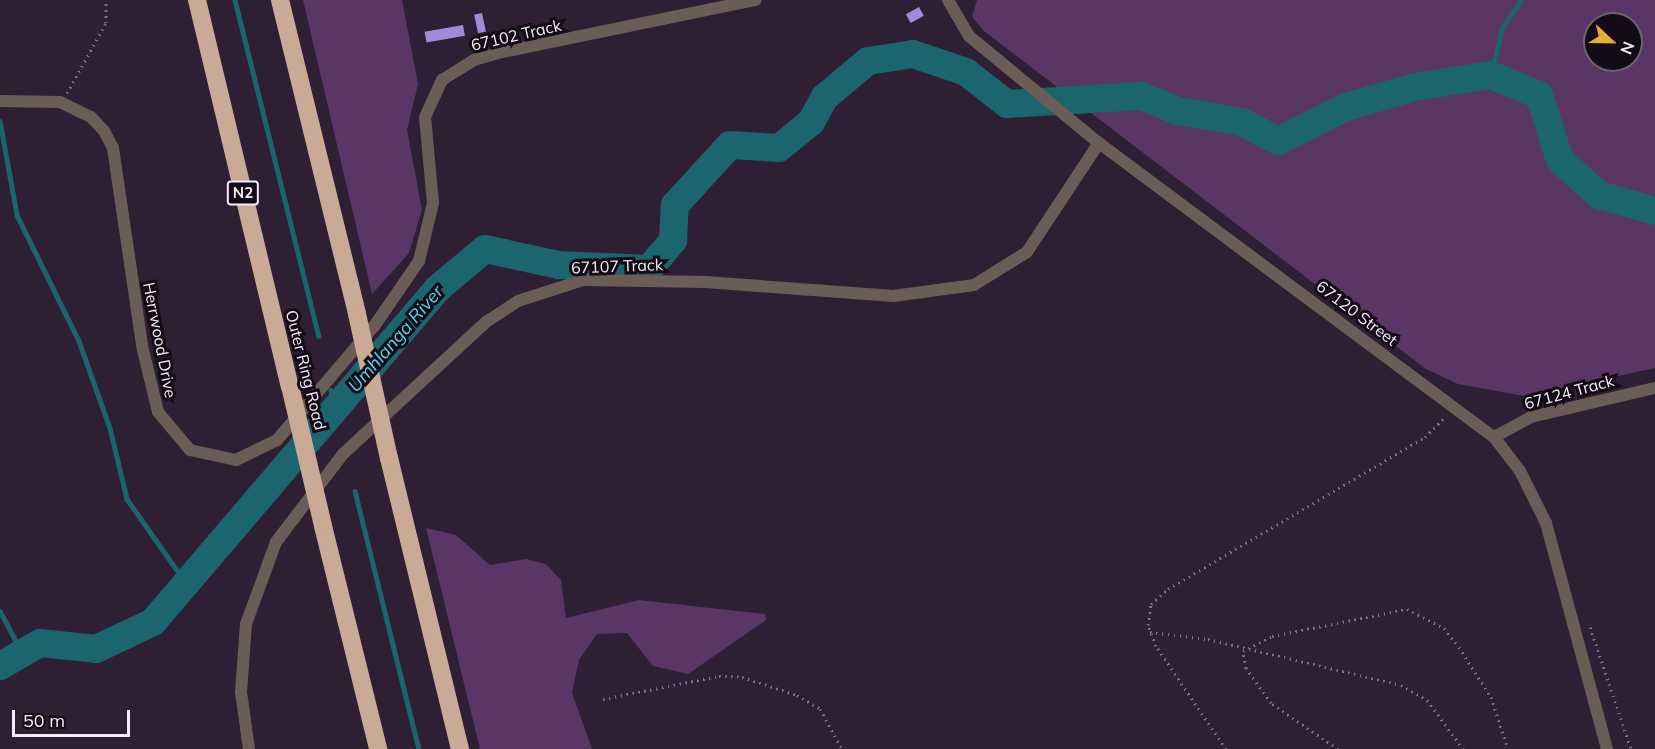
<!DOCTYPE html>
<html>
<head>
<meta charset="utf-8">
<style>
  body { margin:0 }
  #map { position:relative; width:1655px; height:749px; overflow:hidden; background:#2f1f35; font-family:Mulish,sans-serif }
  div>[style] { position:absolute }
  .green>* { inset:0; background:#5a3667 }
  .stream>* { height:4.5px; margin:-2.25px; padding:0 2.25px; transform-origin:2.25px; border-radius:2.25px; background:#1b656e }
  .river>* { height:28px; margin:-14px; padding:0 14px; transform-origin:14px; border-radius:14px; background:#1b656e }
  .building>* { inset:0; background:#a18ada; transform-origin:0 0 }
  .path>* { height:3px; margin-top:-1.5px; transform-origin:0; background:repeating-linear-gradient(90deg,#807286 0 1.5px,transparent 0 6px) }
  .minor>* { height:12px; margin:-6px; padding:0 6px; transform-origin:6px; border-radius:6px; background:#6b5d56 }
  .motorway>* { height:18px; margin:-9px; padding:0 9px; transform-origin:9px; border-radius:9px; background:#caa997 }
  .motorway-bridge>* { height:18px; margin:-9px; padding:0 9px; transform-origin:9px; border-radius:9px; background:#caa997 }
  span { translate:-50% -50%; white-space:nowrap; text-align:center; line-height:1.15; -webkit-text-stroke:6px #130c16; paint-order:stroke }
  .shield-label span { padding:2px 4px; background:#130c16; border:2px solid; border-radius:4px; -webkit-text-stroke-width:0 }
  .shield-label { font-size:15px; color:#f6ebfa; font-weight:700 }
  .street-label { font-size:16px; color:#f6ebfa }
  .water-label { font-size:18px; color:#51daea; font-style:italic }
  .north { position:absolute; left:1583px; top:12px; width:60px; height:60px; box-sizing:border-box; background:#130c16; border:2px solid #6e6571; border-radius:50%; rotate:112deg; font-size:16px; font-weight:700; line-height:24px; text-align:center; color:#f6ebfa }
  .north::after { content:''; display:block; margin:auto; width:21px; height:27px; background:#e4ae35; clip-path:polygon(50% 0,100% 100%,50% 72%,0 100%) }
  .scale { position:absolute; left:12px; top:710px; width:118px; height:27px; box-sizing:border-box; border:3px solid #f6ebfa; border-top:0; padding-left:8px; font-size:18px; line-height:21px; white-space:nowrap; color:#f6ebfa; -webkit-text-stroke:4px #130c16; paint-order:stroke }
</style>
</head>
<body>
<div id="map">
  <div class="green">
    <div style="clip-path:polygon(303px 0,402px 0,418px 84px,407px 130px,422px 210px,409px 253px,372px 294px)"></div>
    <div style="clip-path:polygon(evenodd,977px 0,1655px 0,1655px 368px,1524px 396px,1458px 384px,1426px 369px,984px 31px,972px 17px,977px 0,1595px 24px,1631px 24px,1631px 60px,1595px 60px,1595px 24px)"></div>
    <div style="clip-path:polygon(426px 528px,456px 535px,490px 565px,526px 559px,546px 564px,561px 580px,566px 618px,639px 600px,765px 614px,766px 620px,688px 674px,653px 666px,627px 633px,597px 634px,579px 660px,572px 693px,592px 749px,480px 749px)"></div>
  </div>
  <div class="stream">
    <div style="left:235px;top:0;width:346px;rotate:76deg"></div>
    <div style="left:1491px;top:75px;width:48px;rotate:-76.8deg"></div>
    <div style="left:1502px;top:28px;width:34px;rotate:-56deg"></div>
    <div style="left:0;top:121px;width:96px;rotate:79.7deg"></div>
    <div style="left:17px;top:215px;width:140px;rotate:63.8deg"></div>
    <div style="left:79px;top:341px;width:92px;rotate:70.4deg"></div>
    <div style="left:110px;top:428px;width:73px;rotate:76.5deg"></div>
    <div style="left:127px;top:499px;width:103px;rotate:54.9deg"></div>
    <div style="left:331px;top:390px;width:20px;rotate:81deg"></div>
    <div style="left:355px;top:491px;width:266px;rotate:76.1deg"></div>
    <div style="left:0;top:611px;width:47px;rotate:61.8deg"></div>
  </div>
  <div class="river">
    <div style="left:0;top:666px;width:46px;rotate:-29.9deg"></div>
    <div style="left:40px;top:643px;width:56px;rotate:6.1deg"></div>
    <div style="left:96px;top:649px;width:63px;rotate:-25.3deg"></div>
    <div style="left:153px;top:622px;width:438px;rotate:-49.5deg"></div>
    <div style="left:437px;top:289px;width:62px;rotate:-39.8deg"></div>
    <div style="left:485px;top:249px;width:76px;rotate:12.2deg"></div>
    <div style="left:559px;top:265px;width:90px;rotate:2.5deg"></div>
    <div style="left:649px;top:269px;width:38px;rotate:-50deg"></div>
    <div style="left:673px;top:240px;width:35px;rotate:-87deg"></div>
    <div style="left:675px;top:205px;width:81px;rotate:-47.5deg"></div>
    <div style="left:730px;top:145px;width:49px;rotate:3.5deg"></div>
    <div style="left:779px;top:148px;width:41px;rotate:-39.1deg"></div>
    <div style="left:811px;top:122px;width:29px;rotate:-61deg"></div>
    <div style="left:825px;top:97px;width:56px;rotate:-39.9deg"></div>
    <div style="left:868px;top:61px;width:46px;rotate:-8.8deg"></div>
    <div style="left:913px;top:54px;width:56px;rotate:18.8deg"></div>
    <div style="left:966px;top:72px;width:52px;rotate:38deg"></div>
    <div style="left:1007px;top:104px;width:134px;rotate:-3.4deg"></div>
    <div style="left:1141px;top:96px;width:40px;rotate:22deg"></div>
    <div style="left:1178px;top:111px;width:65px;rotate:9.8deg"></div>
    <div style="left:1242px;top:122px;width:41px;rotate:27.8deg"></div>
    <div style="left:1278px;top:141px;width:76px;rotate:-26.6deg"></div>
    <div style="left:1346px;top:107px;width:72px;rotate:-16.2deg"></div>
    <div style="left:1415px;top:87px;width:77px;rotate:-9deg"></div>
    <div style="left:1491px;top:75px;width:52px;rotate:22.6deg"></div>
    <div style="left:1539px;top:95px;width:68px;rotate:72.1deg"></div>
    <div style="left:1560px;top:160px;width:52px;rotate:41.9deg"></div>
    <div style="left:1599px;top:195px;width:58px;rotate:15.9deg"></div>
  </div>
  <div class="building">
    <div style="left:919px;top:7px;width:10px;height:15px;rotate:61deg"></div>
    <div style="left:482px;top:13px;width:19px;height:8px;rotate:78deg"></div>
    <div style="left:463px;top:25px;width:11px;height:39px;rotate:80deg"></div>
  </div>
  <div class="path">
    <div style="left:67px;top:93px;width:80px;rotate:-60.9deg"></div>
    <div style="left:106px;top:23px;width:23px;rotate:-90deg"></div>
    <div style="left:1590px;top:627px;width:129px;rotate:71.4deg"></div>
    <div style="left:1150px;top:632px;width:58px;rotate:6.9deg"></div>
    <div style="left:1208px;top:639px;width:198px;rotate:13.4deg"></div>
    <div style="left:1401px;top:685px;width:30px;rotate:30deg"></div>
    <div style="left:1427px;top:700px;width:61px;rotate:53.7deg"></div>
    <div style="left:603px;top:699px;width:118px;rotate:-11.2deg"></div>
    <div style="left:719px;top:676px;width:23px;rotate:2deg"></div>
    <div style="left:742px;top:677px;width:58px;rotate:18.1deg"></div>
    <div style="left:797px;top:695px;width:27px;rotate:31deg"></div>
    <div style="left:820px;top:709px;width:46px;rotate:61.2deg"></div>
    <div style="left:1226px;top:749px;width:125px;rotate:-124.2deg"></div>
    <div style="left:1156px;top:646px;width:22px;rotate:-111deg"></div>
    <div style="left:1148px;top:625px;width:21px;rotate:-82deg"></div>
    <div style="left:1151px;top:604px;width:23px;rotate:-41deg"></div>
    <div style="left:1168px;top:589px;width:299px;rotate:-30.6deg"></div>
    <div style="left:1425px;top:437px;width:28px;rotate:-45deg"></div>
    <div style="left:1338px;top:749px;width:81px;rotate:-145.5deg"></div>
    <div style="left:1271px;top:703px;width:43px;rotate:-125.5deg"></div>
    <div style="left:1246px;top:668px;width:17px;rotate:-100deg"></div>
    <div style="left:1243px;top:651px;width:33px;rotate:-27deg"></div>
    <div style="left:1272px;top:636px;width:138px;rotate:-11.3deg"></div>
    <div style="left:1407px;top:609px;width:42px;rotate:27.2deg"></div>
    <div style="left:1444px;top:628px;width:24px;rotate:52deg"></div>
    <div style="left:1459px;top:647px;width:59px;rotate:57.4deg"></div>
    <div style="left:1491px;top:697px;width:55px;rotate:71.9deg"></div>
  </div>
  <div class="minor">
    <div style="left:948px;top:0;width:42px;rotate:59.7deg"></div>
    <div style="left:969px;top:36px;width:168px;rotate:39.5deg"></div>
    <div style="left:1099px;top:143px;width:492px;rotate:36.7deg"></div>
    <div style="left:1494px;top:437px;width:43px;rotate:52.6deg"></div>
    <div style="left:1520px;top:471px;width:58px;rotate:63.4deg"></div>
    <div style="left:1546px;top:523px;width:234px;rotate:74.9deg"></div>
    <div style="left:0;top:101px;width:60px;rotate:1deg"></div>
    <div style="left:60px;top:102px;width:34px;rotate:26deg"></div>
    <div style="left:91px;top:117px;width:19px;rotate:47deg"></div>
    <div style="left:104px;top:131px;width:19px;rotate:62deg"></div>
    <div style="left:113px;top:148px;width:204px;rotate:81.6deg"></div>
    <div style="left:143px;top:350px;width:64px;rotate:76.4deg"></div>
    <div style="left:158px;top:412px;width:50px;rotate:49.9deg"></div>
    <div style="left:190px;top:450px;width:47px;rotate:12.3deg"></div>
    <div style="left:236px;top:460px;width:46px;rotate:-26deg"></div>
    <div style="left:277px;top:440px;width:151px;rotate:-49.6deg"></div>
    <div style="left:375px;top:325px;width:78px;rotate:-55.5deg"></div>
    <div style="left:419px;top:261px;width:60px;rotate:-76.4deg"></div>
    <div style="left:433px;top:203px;width:86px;rotate:-95.3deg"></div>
    <div style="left:425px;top:117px;width:41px;rotate:-65.3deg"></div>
    <div style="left:442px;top:80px;width:38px;rotate:-32deg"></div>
    <div style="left:474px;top:60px;width:29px;rotate:-16deg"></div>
    <div style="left:502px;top:52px;width:259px;rotate:-11.6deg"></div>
    <div style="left:1494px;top:437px;width:42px;rotate:-28.4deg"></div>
    <div style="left:1531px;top:417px;width:127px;rotate:-13.2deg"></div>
    <div style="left:249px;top:749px;width:58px;rotate:-98deg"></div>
    <div style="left:241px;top:692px;width:68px;rotate:-85.8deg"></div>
    <div style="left:246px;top:624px;width:87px;rotate:-69.9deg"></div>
    <div style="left:276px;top:542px;width:111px;rotate:-52.7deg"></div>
    <div style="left:343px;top:454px;width:195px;rotate:-42.7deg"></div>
    <div style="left:486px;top:322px;width:38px;rotate:-33deg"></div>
    <div style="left:518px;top:301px;width:68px;rotate:-17.9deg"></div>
    <div style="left:583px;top:280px;width:123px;rotate:0.9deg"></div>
    <div style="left:706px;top:282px;width:188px;rotate:4.3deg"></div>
    <div style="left:893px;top:296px;width:82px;rotate:-7.7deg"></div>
    <div style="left:974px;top:285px;width:62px;rotate:-31.9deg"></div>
    <div style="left:1027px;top:252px;width:131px;rotate:-56.6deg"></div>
  </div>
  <div class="motorway">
    <div style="left:197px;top:0;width:397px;rotate:76.5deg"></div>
    <div style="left:280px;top:0;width:323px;rotate:76.2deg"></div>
    <div style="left:389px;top:458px;width:300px;rotate:76.3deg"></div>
    <div style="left:323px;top:526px;width:230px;rotate:76.1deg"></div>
  </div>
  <div class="motorway-bridge">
    <div style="left:357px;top:314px;width:148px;rotate:77.5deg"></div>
    <div style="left:290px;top:386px;width:144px;rotate:76.7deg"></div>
  </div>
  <div class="shield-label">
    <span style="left:243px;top:193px">N2</span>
  </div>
  <div class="street-label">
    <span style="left:516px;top:35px;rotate:-13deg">67102 Track</span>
    <span style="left:617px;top:266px;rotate:-2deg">67107 Track</span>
    <span style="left:1357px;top:313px;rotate:37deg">67120 Street</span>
    <span style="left:160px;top:340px;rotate:79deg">Herrwood Drive</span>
    <span style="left:306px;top:370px;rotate:76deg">Outer Ring Road</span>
    <span style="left:1569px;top:392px;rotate:-15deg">67124 Track</span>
  </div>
  <div class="water-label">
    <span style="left:396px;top:339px;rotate:-49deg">Umhlanga River</span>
  </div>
  <div class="north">N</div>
  <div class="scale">50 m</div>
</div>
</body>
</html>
